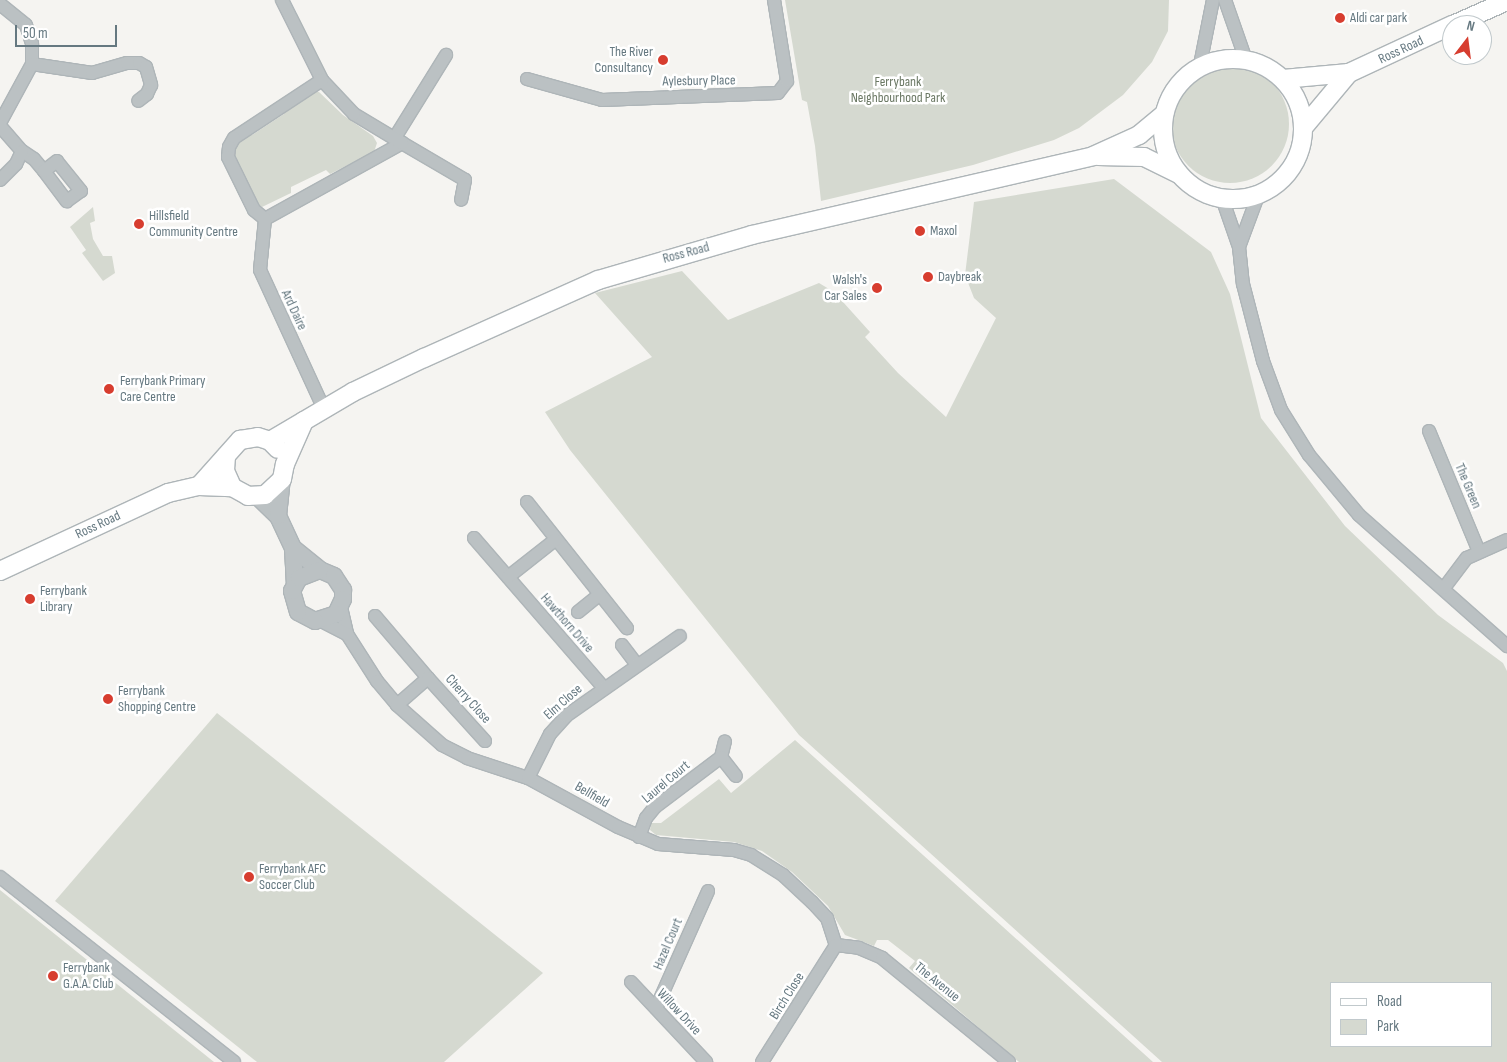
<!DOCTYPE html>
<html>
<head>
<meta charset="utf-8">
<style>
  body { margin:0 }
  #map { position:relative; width:1507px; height:1062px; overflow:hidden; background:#f5f4f1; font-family:"Sofia Sans Condensed",sans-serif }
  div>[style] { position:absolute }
  .green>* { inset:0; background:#d5d9d0 }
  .round { border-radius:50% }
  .roads { filter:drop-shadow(1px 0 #aeb5b8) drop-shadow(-1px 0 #aeb5b8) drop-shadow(0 1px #aeb5b8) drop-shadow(0 -1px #aeb5b8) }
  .minor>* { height:12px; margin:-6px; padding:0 6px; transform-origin:6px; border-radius:6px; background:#bbc1c3 }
  .tertiary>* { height:16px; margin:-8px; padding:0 8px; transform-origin:8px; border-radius:8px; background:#bbc1c3 }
  .secondary>* { height:18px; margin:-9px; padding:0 9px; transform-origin:9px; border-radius:9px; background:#fff }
  .secondary>.ring { margin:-9px; padding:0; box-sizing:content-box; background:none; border:18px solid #fff; border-radius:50% }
  .dots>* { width:14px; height:14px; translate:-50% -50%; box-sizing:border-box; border:2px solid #fff; border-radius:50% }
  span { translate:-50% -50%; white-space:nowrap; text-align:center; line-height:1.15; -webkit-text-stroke:5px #fff; paint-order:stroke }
  .poi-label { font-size:14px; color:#657880 }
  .left { translate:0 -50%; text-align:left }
  .right { translate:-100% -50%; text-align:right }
  .street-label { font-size:14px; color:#657880 }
  .park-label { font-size:14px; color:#6b7864 }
  .legend { position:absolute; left:1330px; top:982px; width:162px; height:65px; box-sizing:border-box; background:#fff; border:1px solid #c1c9cc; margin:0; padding:6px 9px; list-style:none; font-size:15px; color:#657880 }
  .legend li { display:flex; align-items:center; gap:10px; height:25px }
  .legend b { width:25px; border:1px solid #c1c9cc }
  .north { position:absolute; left:1442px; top:15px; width:50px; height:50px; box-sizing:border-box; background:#fff; border:1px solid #c1c9cc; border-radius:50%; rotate:15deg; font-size:14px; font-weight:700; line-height:20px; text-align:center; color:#657880 }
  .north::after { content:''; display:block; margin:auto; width:18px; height:22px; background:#d73d2f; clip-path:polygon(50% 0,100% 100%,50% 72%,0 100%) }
  .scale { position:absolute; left:15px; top:25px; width:102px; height:22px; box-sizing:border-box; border:2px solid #657880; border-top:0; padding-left:6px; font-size:15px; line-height:18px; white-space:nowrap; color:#657880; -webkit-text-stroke:4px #fff; paint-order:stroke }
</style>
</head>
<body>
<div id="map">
  <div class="green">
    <div style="clip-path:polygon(785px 0,1169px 0,1168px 31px,1152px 62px,1123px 95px,1079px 128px,1054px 140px,973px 165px,821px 201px,815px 146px,807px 102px,802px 100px)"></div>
    <div class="round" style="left:1171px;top:65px;width:118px;height:118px"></div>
    <div style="clip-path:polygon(313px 91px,319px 92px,343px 115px,373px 136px,377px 143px,374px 152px,330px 174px,326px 170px,291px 187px,291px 193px,262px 207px,254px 202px,232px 153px,234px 144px,249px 132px,252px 135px,284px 114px,284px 109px)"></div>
    <div style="clip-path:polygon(evenodd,1114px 179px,1211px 252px,1230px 294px,1261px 418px,1345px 526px,1438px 615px,1503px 663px,1507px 671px,1507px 1062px,1162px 1062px,799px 735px,570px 450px,545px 412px,652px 357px,595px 293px,682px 271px,728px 320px,819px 283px,834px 292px,870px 332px,865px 337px,898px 373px,946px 417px,996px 318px,974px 298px,965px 275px,974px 202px,1114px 179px,1331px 983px,1491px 983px,1491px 1046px,1331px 1046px,1331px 983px)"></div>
    <div style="clip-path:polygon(93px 207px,95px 221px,90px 223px,93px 239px,103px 256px,112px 256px,115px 273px,103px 281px,82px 253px,86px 250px,70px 227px)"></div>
    <div style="clip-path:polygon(217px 713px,543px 973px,444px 1062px,257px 1062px,55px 901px)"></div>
    <div style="clip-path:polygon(795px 740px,992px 917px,1153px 1062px,1019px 1062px,909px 968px,915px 961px,888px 940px,877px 940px,874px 946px,845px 935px,828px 906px,792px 872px,762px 851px,734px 842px,656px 835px,650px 830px,651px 823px,661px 823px,719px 779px,731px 793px)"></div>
    <div style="clip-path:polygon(0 890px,214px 1062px,0 1062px)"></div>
  </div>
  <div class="roads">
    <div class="minor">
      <div style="left:282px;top:0;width:89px;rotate:63.4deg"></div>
      <div style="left:1225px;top:0;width:64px;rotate:70.7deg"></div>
      <div style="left:0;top:4px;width:33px;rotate:39deg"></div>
      <div style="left:26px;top:25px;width:20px;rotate:72deg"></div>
      <div style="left:32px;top:44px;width:20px;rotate:90deg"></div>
      <div style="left:32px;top:64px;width:67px;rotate:118.5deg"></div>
      <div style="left:32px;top:64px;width:61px;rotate:8.5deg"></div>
      <div style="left:92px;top:73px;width:36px;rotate:-16deg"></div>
      <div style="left:127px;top:63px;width:12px"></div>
      <div style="left:139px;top:63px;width:8px;rotate:30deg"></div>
      <div style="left:146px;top:67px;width:19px;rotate:74deg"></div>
      <div style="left:151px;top:85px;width:10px;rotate:114deg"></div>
      <div style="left:147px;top:94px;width:11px;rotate:142deg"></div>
      <div style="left:1200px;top:65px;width:66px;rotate:-78.7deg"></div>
      <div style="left:527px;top:79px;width:78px;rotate:15.6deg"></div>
      <div style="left:602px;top:100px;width:176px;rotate:-2.3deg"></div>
      <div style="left:778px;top:93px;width:15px;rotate:-53deg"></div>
      <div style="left:787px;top:81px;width:82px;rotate:-99.1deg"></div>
      <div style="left:0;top:126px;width:33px;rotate:49deg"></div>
      <div style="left:22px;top:151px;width:14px;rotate:34deg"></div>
      <div style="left:34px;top:159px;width:16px;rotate:50deg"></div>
      <div style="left:44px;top:171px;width:38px;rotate:53deg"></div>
      <div style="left:67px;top:201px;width:17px;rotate:-36deg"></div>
      <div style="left:81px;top:191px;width:38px;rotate:-129deg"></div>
      <div style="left:57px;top:161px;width:16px;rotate:142deg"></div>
      <div style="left:394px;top:139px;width:99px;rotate:-58.2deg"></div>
      <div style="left:402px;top:143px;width:73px;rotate:30.4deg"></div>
      <div style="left:465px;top:180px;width:20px;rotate:101deg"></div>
      <div style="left:0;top:180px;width:23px;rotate:-45deg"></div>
      <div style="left:16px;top:164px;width:14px;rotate:-65deg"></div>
      <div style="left:1222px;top:198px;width:52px;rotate:70.9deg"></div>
      <div style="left:1239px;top:247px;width:37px;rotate:84deg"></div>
      <div style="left:1243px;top:284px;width:80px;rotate:75.4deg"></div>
      <div style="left:1263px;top:361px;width:52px;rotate:69.8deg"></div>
      <div style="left:1281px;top:410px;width:53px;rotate:58.1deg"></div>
      <div style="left:1309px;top:455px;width:78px;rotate:50.2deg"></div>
      <div style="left:1359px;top:515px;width:198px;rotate:41.5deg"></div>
      <div style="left:265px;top:219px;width:157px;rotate:-29deg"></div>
      <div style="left:402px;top:143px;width:56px;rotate:-148.9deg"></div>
      <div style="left:354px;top:114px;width:47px;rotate:-133.3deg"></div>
      <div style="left:322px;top:80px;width:105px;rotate:146.6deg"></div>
      <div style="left:234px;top:138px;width:10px;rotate:119deg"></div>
      <div style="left:229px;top:147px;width:10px;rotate:96deg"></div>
      <div style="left:228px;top:157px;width:59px;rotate:63.9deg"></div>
      <div style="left:254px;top:210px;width:14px;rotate:39deg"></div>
      <div style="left:265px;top:219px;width:51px;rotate:95.6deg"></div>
      <div style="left:260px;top:270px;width:153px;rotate:65.3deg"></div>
      <div style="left:1239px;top:247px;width:58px;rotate:-69.7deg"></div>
      <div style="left:1429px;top:431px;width:131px;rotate:67.5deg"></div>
      <div style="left:527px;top:502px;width:161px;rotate:51.6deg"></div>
      <div style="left:474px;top:538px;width:198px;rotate:49.1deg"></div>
      <div style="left:508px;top:577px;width:60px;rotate:-38.2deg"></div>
      <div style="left:1444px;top:588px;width:38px;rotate:-53deg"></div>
      <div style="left:1467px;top:558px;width:44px;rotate:-24.2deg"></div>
      <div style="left:341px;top:607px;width:28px;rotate:77deg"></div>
      <div style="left:347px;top:634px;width:56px;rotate:57.4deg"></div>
      <div style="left:377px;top:681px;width:31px;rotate:50deg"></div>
      <div style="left:397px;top:705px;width:60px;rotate:41.6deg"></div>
      <div style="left:442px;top:745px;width:28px;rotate:27deg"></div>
      <div style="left:467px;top:758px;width:64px;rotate:18.2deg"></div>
      <div style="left:528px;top:778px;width:102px;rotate:28.6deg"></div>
      <div style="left:618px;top:827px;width:43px;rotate:23deg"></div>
      <div style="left:658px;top:844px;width:76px;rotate:4.5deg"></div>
      <div style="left:734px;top:850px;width:18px;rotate:16deg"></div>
      <div style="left:751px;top:855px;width:38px;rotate:32deg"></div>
      <div style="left:783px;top:875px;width:40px;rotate:43deg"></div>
      <div style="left:812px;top:902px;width:22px;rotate:47deg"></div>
      <div style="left:827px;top:918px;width:28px;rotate:72deg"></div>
      <div style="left:578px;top:612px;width:28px;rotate:-39deg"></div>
      <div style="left:375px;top:616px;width:82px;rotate:49.5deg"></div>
      <div style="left:321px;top:621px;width:29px;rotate:27deg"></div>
      <div style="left:622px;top:645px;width:25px;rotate:53deg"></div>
      <div style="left:397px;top:705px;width:41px;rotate:-41.1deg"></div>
      <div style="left:428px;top:678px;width:85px;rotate:47.9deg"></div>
      <div style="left:721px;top:757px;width:24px;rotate:52deg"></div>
      <div style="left:721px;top:757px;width:16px;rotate:-76deg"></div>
      <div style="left:528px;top:778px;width:49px;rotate:-63.4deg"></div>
      <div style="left:550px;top:734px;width:24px;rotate:-48deg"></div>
      <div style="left:566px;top:716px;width:139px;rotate:-35.1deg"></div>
      <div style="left:639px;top:837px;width:20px;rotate:-70deg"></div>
      <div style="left:646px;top:818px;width:14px;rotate:-51deg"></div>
      <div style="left:655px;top:807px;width:83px;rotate:-37.1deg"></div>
      <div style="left:0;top:877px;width:298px;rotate:38.3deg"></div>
      <div style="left:836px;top:945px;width:23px;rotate:7deg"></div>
      <div style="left:859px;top:948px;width:25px;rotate:23deg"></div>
      <div style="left:882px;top:958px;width:164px;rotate:39.3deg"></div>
      <div style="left:631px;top:982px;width:110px;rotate:46.8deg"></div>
      <div style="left:656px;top:1008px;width:128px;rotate:-66deg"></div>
      <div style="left:762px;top:1062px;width:138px;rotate:-57.7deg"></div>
    </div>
    <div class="tertiary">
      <div style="left:258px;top:497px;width:28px;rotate:44deg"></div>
      <div style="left:278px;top:516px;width:35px;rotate:65deg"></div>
      <div style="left:293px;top:548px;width:36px;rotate:87deg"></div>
      <div style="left:278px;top:516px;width:37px;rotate:-84deg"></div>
      <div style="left:293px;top:548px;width:35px;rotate:39deg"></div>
      <div style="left:320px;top:570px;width:15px;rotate:23deg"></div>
      <div style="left:334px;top:576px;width:17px;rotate:57deg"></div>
      <div style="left:343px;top:590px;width:9px;rotate:90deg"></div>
      <div style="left:343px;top:599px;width:17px;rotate:115deg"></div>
      <div style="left:336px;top:614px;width:22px;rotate:162deg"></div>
      <div style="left:315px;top:621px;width:19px;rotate:-152deg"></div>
      <div style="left:298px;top:612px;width:22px;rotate:-106deg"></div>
      <div style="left:292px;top:591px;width:15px;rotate:-62deg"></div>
      <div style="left:299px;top:578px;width:22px;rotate:-21deg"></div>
    </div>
    <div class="secondary">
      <div style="left:1453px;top:25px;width:59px;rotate:-24deg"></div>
      <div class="ring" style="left:1163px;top:59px;width:122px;height:122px"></div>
      <div style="left:1283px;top:79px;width:66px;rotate:-5.2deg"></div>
      <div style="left:1349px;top:73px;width:114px;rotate:-25deg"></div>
      <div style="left:1303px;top:128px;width:72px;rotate:-50.1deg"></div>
      <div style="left:1098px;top:156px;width:46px;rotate:1.2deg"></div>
      <div style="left:1144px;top:157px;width:39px;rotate:26deg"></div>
      <div style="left:270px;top:441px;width:96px;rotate:-30.6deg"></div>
      <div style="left:353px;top:392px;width:79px;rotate:-25.6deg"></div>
      <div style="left:424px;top:358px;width:191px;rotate:-24.1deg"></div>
      <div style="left:598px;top:280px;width:160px;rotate:-16.3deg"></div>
      <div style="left:752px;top:235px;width:350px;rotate:-13deg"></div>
      <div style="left:1093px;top:156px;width:51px;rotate:-24.5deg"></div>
      <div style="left:1139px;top:135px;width:33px;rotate:-40deg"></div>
      <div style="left:226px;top:456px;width:15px;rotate:94deg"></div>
      <div style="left:225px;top:471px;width:17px;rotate:66deg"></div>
      <div style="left:232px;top:487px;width:18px;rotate:29deg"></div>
      <div style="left:248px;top:496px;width:17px;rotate:-3deg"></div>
      <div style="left:265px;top:495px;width:23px;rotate:-43deg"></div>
      <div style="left:282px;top:479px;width:15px;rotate:-79deg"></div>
      <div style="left:285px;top:464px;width:47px;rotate:-66.2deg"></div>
      <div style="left:199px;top:486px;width:62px;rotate:-48.3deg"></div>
      <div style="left:240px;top:440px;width:18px;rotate:-9deg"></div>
      <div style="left:258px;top:437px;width:13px;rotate:18deg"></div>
      <div style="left:270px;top:441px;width:11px;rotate:45deg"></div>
      <div style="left:0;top:571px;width:185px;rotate:-24.9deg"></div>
      <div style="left:168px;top:493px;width:32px;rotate:-13deg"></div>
      <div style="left:199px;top:486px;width:33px;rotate:2deg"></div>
    </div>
  </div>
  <div class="dots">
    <div style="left:1340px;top:18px;background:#d73d2f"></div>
    <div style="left:663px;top:60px;background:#d73d2f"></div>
    <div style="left:139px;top:224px;background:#d73d2f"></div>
    <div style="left:920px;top:231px;background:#d73d2f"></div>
    <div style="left:928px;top:277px;background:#d73d2f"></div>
    <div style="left:877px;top:288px;background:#d73d2f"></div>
    <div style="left:109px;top:389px;background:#d73d2f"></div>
    <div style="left:30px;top:599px;background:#d73d2f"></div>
    <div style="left:108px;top:699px;background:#d73d2f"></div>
    <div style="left:249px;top:877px;background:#d73d2f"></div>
    <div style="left:53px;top:976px;background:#d73d2f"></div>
  </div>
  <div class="poi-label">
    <span class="left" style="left:1350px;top:18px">Aldi car park</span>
    <span class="right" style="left:653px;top:60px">The River<br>Consultancy</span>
    <span class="left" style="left:149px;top:224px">Hillsfield<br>Community Centre</span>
    <span class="left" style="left:930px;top:231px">Maxol</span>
    <span class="left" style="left:938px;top:277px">Daybreak</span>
    <span class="right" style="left:867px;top:288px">Walsh's<br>Car Sales</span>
    <span class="left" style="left:120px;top:389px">Ferrybank Primary<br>Care Centre</span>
    <span class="left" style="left:40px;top:599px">Ferrybank<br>Library</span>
    <span class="left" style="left:118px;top:699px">Ferrybank<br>Shopping Centre</span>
    <span class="left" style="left:259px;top:877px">Ferrybank AFC<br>Soccer Club</span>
    <span class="left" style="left:63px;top:976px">Ferrybank<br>G.A.A. Club</span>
  </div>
  <div class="street-label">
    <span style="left:1401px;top:50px;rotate:-25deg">Ross Road</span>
    <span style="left:699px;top:81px;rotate:-1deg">Aylesbury Place</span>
    <span style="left:686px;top:253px;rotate:-15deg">Ross Road</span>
    <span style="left:294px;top:310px;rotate:65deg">Ard Daire</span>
    <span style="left:1468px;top:486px;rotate:67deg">The Green</span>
    <span style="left:98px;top:525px;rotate:-25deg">Ross Road</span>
    <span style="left:567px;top:623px;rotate:49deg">Hawthorn Drive</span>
    <span style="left:468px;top:699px;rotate:48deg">Cherry Close</span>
    <span style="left:563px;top:702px;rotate:-41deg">Elm Close</span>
    <span style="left:666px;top:782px;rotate:-40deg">Laurel Court</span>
    <span style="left:592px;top:795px;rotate:30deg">Bellfield</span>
    <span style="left:668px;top:944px;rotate:-67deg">Hazel Court</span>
    <span style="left:937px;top:982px;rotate:39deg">The Avenue</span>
    <span style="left:787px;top:996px;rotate:-58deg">Birch Close</span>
    <span style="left:679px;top:1012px;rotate:47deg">Willow Drive</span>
  </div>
  <div class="park-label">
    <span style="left:898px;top:90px">Ferrybank<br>Neighbourhood Park</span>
  </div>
  <ul class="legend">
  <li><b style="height:6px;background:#fff"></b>Road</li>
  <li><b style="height:14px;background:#d5d9d0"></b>Park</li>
  </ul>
  <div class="north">N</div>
  <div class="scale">50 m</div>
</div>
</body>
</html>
